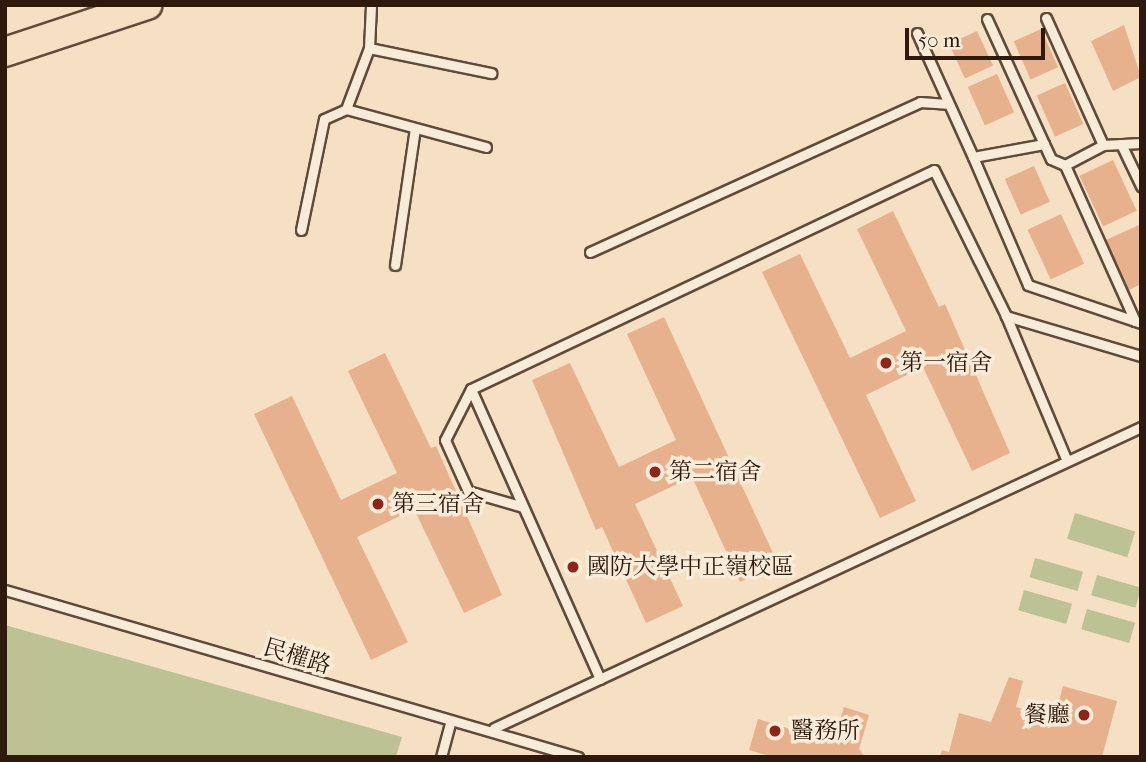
<!DOCTYPE html>
<html>
<head>
<meta charset="utf-8">
<style>
  body { margin:0 }
  #map { position:relative; width:1146px; height:762px; overflow:hidden; background:#f5e0c3; font-family:"IM FELL French Canon","Noto Serif TC",serif }
  div>[style] { position:absolute }
  .green>* { inset:0; background:#bcc293; transform-origin:0 0 }
  .building>* { inset:0; background:#e8b18d; transform-origin:0 0 }
  .roads { filter:drop-shadow(2px 0 #604b3a) drop-shadow(-2px 0 #604b3a) drop-shadow(0 2px #604b3a) drop-shadow(0 -2px #604b3a) }
  .lane>* { height:9px; margin:-4.5px; padding:0 4.5px; transform-origin:4.5px; border-radius:4.5px; background:#f8ebd8 }
  .primary>* { height:28px; margin:-14px; padding:0 14px; transform-origin:14px; border-radius:14px; background:#f5e0c3 }
  .dots>* { width:19px; height:19px; translate:-50% -50%; box-sizing:border-box; border:4px solid #f8ebd8; border-radius:50% }
  span { translate:-50% -50%; white-space:nowrap; text-align:center; line-height:1.15; -webkit-text-stroke:7px #f8ebd8; paint-order:stroke }
  .poi-label { font-size:23px; color:#2f190c }
  .left { translate:0 -50%; text-align:left }
  .right { translate:-100% -50%; text-align:right }
  .street-label { font-size:23px; color:#2f190c }
  .frame { position:absolute; inset:0; border:7px solid #2f190c; pointer-events:none }
  .scale { position:absolute; left:905px; top:28px; width:140px; height:32px; box-sizing:border-box; border:4px solid #2f190c; border-top:0; padding-left:9px; font-size:21px; line-height:24px; white-space:nowrap; color:#2f190c; -webkit-text-stroke:5px #f8ebd8; paint-order:stroke }
</style>
</head>
<body>
<div id="map">
  <div class="green">
    <div style="left:1075px;top:513px;width:63px;height:27px;rotate:17deg"></div>
    <div style="left:1035px;top:558px;width:50px;height:20px;rotate:16deg"></div>
    <div style="left:1097px;top:575px;width:46px;height:21px;rotate:16deg"></div>
    <div style="left:1024px;top:590px;width:50px;height:21px;rotate:16deg"></div>
    <div style="left:1087px;top:609px;width:50px;height:21px;rotate:16deg"></div>
    <div style="clip-path:polygon(5px 625px,402px 737px,396px 757px,5px 757px)"></div>
  </div>
  <div class="building">
    <div style="clip-path:polygon(1124px 25px,1141px 77px,1113px 91px,1091px 41px)"></div>
    <div style="left:1041px;top:29px;width:42px;height:30px;rotate:66deg"></div>
    <div style="left:977px;top:31px;width:38px;height:31px;rotate:65deg"></div>
    <div style="left:997px;top:74px;width:42px;height:32px;rotate:66deg"></div>
    <div style="left:1065px;top:83px;width:45px;height:31px;rotate:66deg"></div>
    <div style="left:1113px;top:160px;width:56px;height:37px;rotate:65deg"></div>
    <div style="left:1034px;top:166px;width:39px;height:32px;rotate:66deg"></div>
    <div style="clip-path:polygon(893px 211px,939px 307px,945px 304px,1010px 453px,972px 471px,923px 367px,866px 395px,916px 501px,880px 518px,762px 272px,800px 254px,850px 358px,906px 331px,857px 229px)"></div>
    <div style="left:1061px;top:214px;width:55px;height:37px;rotate:65deg"></div>
    <div style="clip-path:polygon(1141px 224px,1141px 284px,1129px 290px,1106px 240px)"></div>
    <div style="clip-path:polygon(664px 317px,778px 564px,740px 582px,692px 477px,635px 504px,683px 606px,646px 623px,602px 527px,596px 530px,532px 380px,570px 363px,619px 467px,676px 440px,627px 334px)"></div>
    <div style="clip-path:polygon(385px 353px,431px 448px,436px 446px,502px 595px,464px 613px,414px 509px,357px 537px,408px 642px,371px 660px,254px 414px,292px 396px,341px 500px,397px 473px,348px 371px)"></div>
    <div style="clip-path:polygon(1009px 677px,1023px 681px,1016px 707px,1055px 717px,1063px 686px,1117px 701px,1102px 757px,940px 757px,942px 750px,949px 752px,959px 713px,991px 722px)"></div>
    <div style="clip-path:polygon(844px 707px,869px 715px,859px 749px,865px 757px,773px 757px,749px 750px,758px 719px,833px 742px)"></div>
  </div>
  <div class="roads">
    <div class="lane">
      <div style="left:1046px;top:18px;width:139px;rotate:65.8deg"></div>
      <div style="left:1103px;top:145px;width:38px;rotate:-3deg"></div>
      <div style="left:987px;top:19px;width:137px;rotate:65.5deg"></div>
      <div style="left:917px;top:33px;width:136px;rotate:65.7deg"></div>
      <div style="left:369px;top:48px;width:125px;rotate:11.6deg"></div>
      <div style="left:346px;top:109px;width:145px;rotate:15.2deg"></div>
      <div style="left:1121px;top:144px;width:47px;rotate:64.5deg"></div>
      <div style="left:1065px;top:165px;width:43px;rotate:-27.8deg"></div>
      <div style="left:301px;top:230px;width:113px;rotate:-78.3deg"></div>
      <div style="left:324px;top:119px;width:24px;rotate:-24deg"></div>
      <div style="left:346px;top:109px;width:65px;rotate:-69.3deg"></div>
      <div style="left:369px;top:48px;width:43px;rotate:-87.3deg"></div>
      <div style="left:590px;top:252px;width:362px;rotate:-24.4deg"></div>
      <div style="left:920px;top:102px;width:27px;rotate:4deg"></div>
      <div style="left:395px;top:265px;width:138px;rotate:-81.7deg"></div>
      <div style="left:1006px;top:316px;width:157px;rotate:67.2deg"></div>
      <div style="left:1135px;top:321px;width:171px;rotate:-114.2deg"></div>
      <div style="left:1065px;top:165px;width:15px;rotate:-157deg"></div>
      <div style="left:1051px;top:159px;width:17px;rotate:-115deg"></div>
      <div style="left:1044px;top:144px;width:72px;rotate:169.6deg"></div>
      <div style="left:973px;top:157px;width:139px;rotate:66.7deg"></div>
      <div style="left:1028px;top:285px;width:113px;rotate:18.6deg"></div>
      <div style="left:1135px;top:321px;width:6px;rotate:18deg"></div>
      <div style="left:471px;top:389px;width:57px;rotate:117deg"></div>
      <div style="left:445px;top:440px;width:56px;rotate:65.7deg"></div>
      <div style="left:468px;top:491px;width:57px;rotate:16.2deg"></div>
      <div style="left:5px;top:590px;width:597px;rotate:16.25deg"></div>
      <div style="left:600px;top:679px;width:317px;rotate:-114deg"></div>
      <div style="left:471px;top:389px;width:512px;rotate:-25.31deg"></div>
      <div style="left:934px;top:170px;width:163px;rotate:63.7deg"></div>
      <div style="left:1006px;top:316px;width:141px;rotate:16.5deg"></div>
      <div style="left:494px;top:728px;width:714px;rotate:-24.95deg"></div>
      <div style="left:441px;top:757px;width:35px;rotate:-75deg"></div>
    </div>
    <div class="primary">
      <div style="left:5px;top:52px;width:150px;rotate:-18.3deg"></div>
    </div>
  </div>
  <div class="dots">
    <div style="left:886px;top:363px;background:#8f2418"></div>
    <div style="left:655px;top:472px;background:#8f2418"></div>
    <div style="left:378px;top:504px;background:#8f2418"></div>
    <div style="left:573px;top:567px;background:#8f2418"></div>
    <div style="left:1084px;top:715px;background:#8f2418"></div>
    <div style="left:775px;top:731px;background:#8f2418"></div>
  </div>
  <div class="poi-label">
    <span class="left" style="left:900px;top:363px">第一宿舍</span>
    <span class="left" style="left:669px;top:472px">第二宿舍</span>
    <span class="left" style="left:392px;top:504px">第三宿舍</span>
    <span class="left" style="left:587px;top:567px">國防大學中正嶺校區</span>
    <span class="right" style="left:1070px;top:715px">餐廳</span>
    <span class="left" style="left:791px;top:731px">醫務所</span>
  </div>
  <div class="street-label">
    <span style="left:297px;top:657px;rotate:17deg">民權路</span>
  </div>
  <div class="frame"></div>
  <div class="scale">50 m</div>
</div>
</body>
</html>
